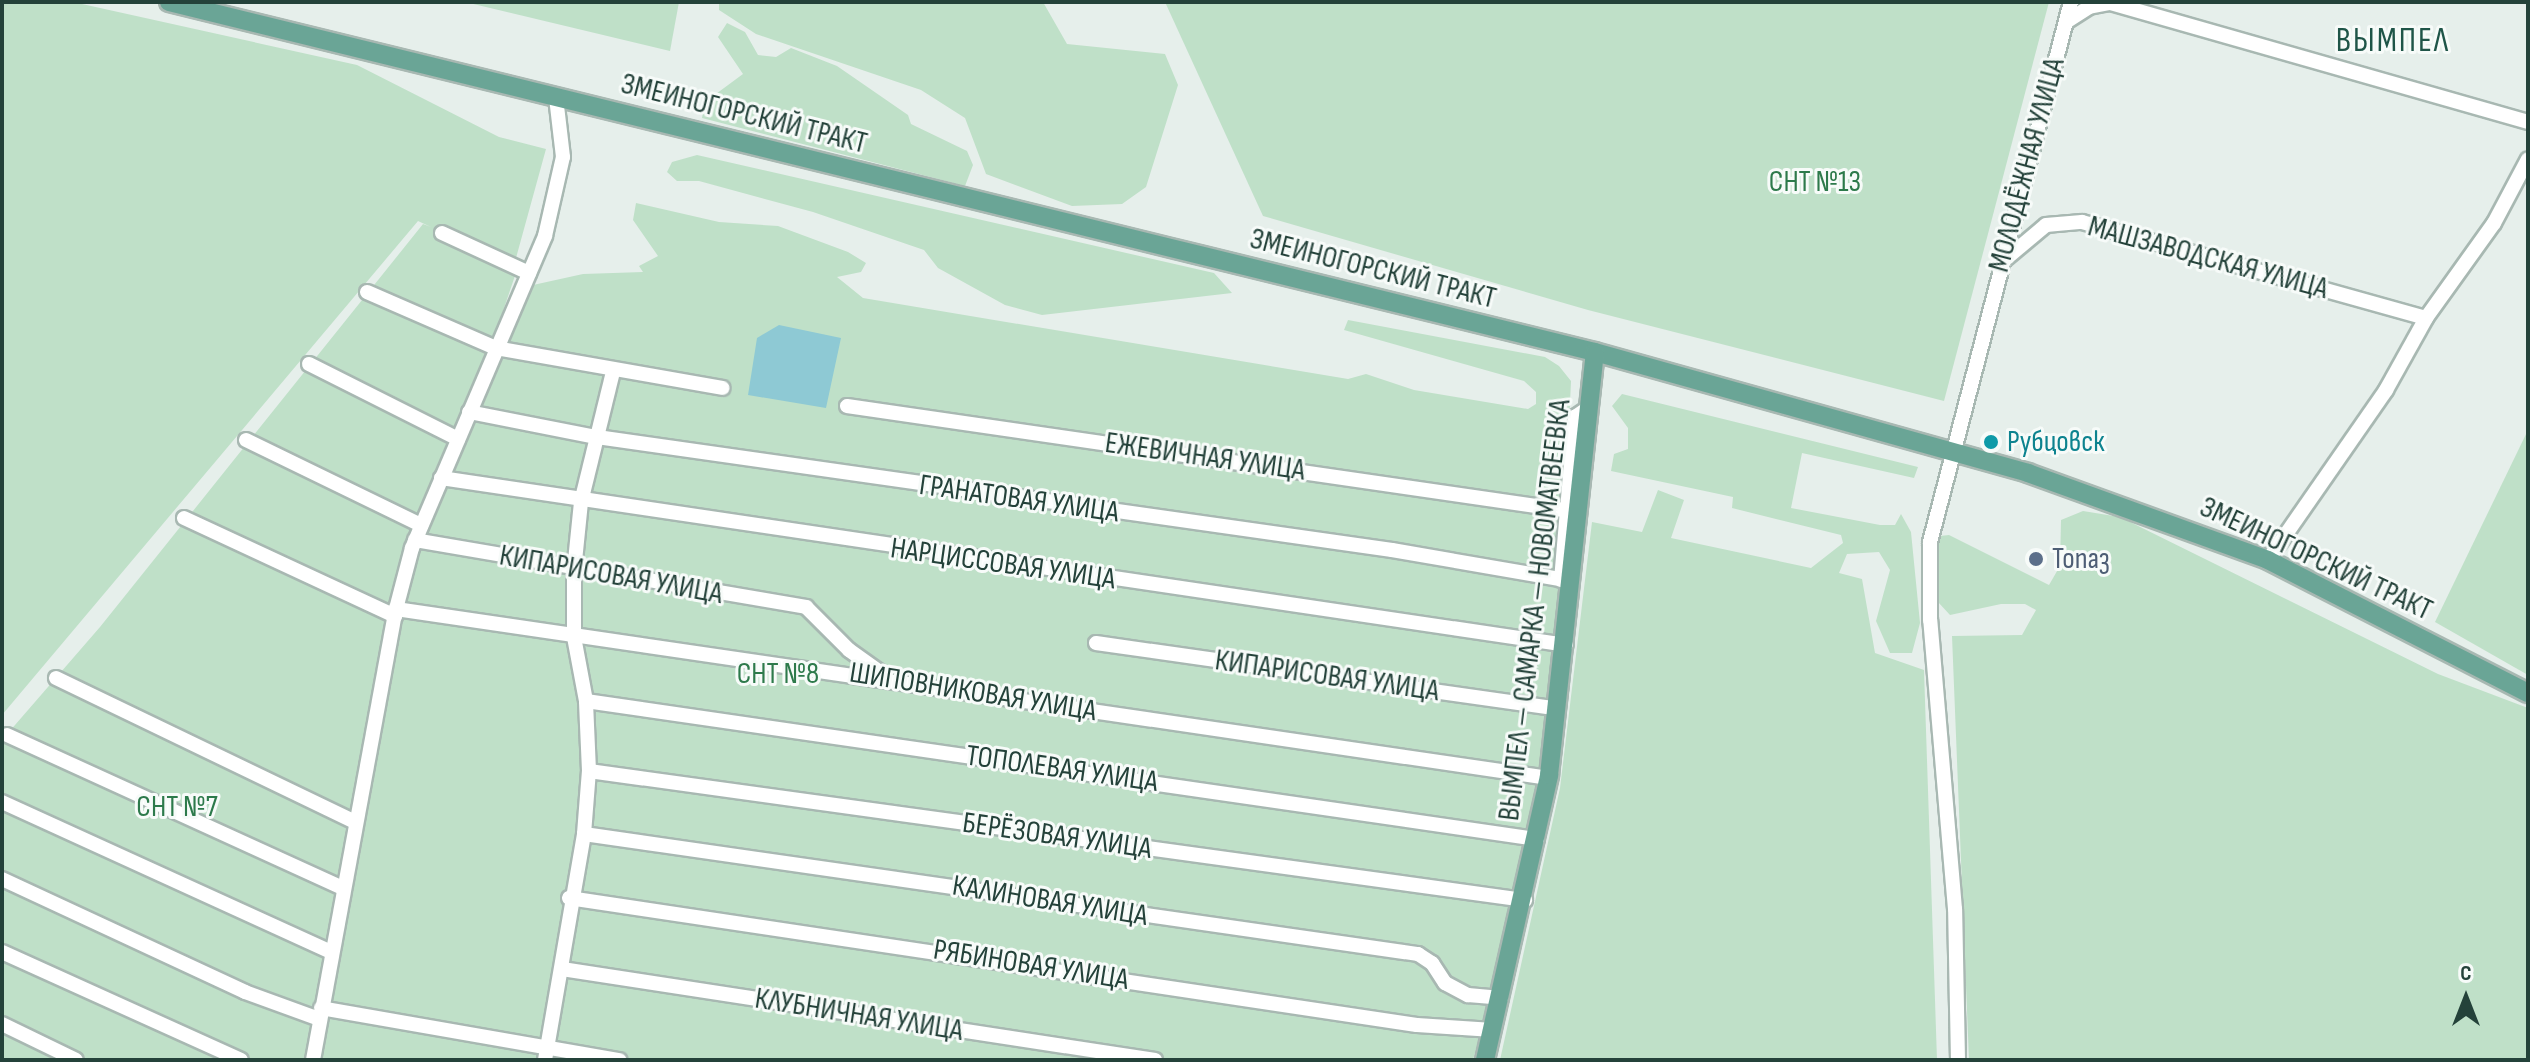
<!DOCTYPE html>
<html>
<head>
<meta charset="utf-8">
<style>
  body { margin:0 }
  #map { position:relative; width:2530px; height:1062px; overflow:hidden; background:#e6efeb; font-family:"Sofia Sans Condensed",sans-serif }
  div>[style] { position:absolute }
  .green>* { inset:0; background:#bfe0c8 }
  .water>* { inset:0; background:#8ec9d4 }
  .roads { filter:drop-shadow(2px 0 #a8b8b2) drop-shadow(-2px 0 #a8b8b2) drop-shadow(0 2px #a8b8b2) drop-shadow(0 -2px #a8b8b2) }
  .minor>* { height:14px; margin:-7px; padding:0 7px; transform-origin:7px; border-radius:7px; background:#fff }
  .major>* { height:18px; margin:-9px; padding:0 9px; transform-origin:9px; border-radius:9px; background:#6aa596 }
  .dots>* { width:22px; height:22px; translate:-50% -50%; box-sizing:border-box; border:4px solid #f7fbf9; border-radius:50% }
  span { translate:-50% -50%; white-space:nowrap; text-align:center; line-height:1.15; -webkit-text-stroke:6px #f7fbf9; paint-order:stroke }
  .street-label { font-size:30px; color:#24423a }
  .park-label { font-size:30px; color:#2d7a4b }
  .culture-label { font-size:30px; color:#0d838f }
  .left { translate:0 -50%; text-align:left }
  .service-label { font-size:30px; color:#4e5e75 }
  .quarter-label { font-size:34px; color:#1f5548; letter-spacing:2px }
  .frame { position:absolute; inset:0; border:4px solid #24423a; pointer-events:none }
  .north { position:absolute; left:2426px; top:958px; width:80px; height:80px; -webkit-text-stroke:6px #f7fbf9; paint-order:stroke; rotate:0deg; font-size:22px; font-weight:700; line-height:32px; text-align:center; color:#24423a }
  .north::after { content:''; display:block; margin:auto; width:28px; height:36px; background:#24423a; clip-path:polygon(50% 0,100% 100%,50% 72%,0 100%) }
</style>
</head>
<body>
<div id="map">
  <div class="green">
    <div style="clip-path:polygon(2px 2px,73px 2px,357px 65px,499px 137px,546px 149px,516px 258px,510px 260px,519px 264px,471px 405px,533px 285px,583px 274px,643px 272px,639px 266px,658px 256px,633px 220px,636px 203px,719px 222px,778px 226px,848px 252px,866px 263px,861px 272px,837px 277px,863px 298px,1348px 379px,1366px 374px,1414px 390px,1528px 409px,1536px 404px,1536px 392px,1524px 381px,1344px 330px,1348px 320px,1545px 357px,1559px 366px,1571px 381px,1562px 579px,1538px 774px,1522px 875px,1473px 1060px,2px 1060px,2px 740px,100px 627px,423px 224px,431px 227px,418px 221px,2px 715px)"></div>
    <div style="clip-path:polygon(465px 2px,679px 2px,670px 51px)"></div>
    <div style="clip-path:polygon(719px 2px,1043px 2px,1067px 44px,1165px 54px,1178px 85px,1146px 187px,1122px 204px,1072px 206px,986px 174px,965px 118px,921px 90px,756px 34px,719px 10px)"></div>
    <div style="clip-path:polygon(1165px 2px,2049px 2px,1944px 401px,1588px 310px,1263px 216px)"></div>
    <div style="clip-path:polygon(727px 23px,745px 32px,758px 55px,776px 57px,791px 48px,837px 66px,908px 115px,911px 124px,967px 151px,973px 165px,965px 186px,702px 118px,705px 102px,743px 74px,718px 37px)"></div>
    <div style="clip-path:polygon(697px 155px,1214px 273px,1232px 293px,1042px 315px,1005px 305px,938px 268px,924px 250px,813px 212px,699px 181px,677px 181px,667px 172px,672px 162px)"></div>
    <div style="clip-path:polygon(1622px 394px,1918px 467px,1914px 478px,1802px 453px,1791px 508px,1880px 525px,1895px 525px,1901px 514px,1911px 532px,1920px 623px,1912px 653px,1890px 653px,1876px 621px,1890px 570px,1879px 552px,1847px 554px,1839px 573px,1862px 579px,1875px 653px,1924px 670px,1937px 1060px,1500px 1060px,1560px 788px,1592px 522px,1642px 532px,1658px 490px,1684px 500px,1671px 538px,1811px 568px,1843px 543px,1841px 535px,1732px 508px,1733px 497px,1611px 471px,1614px 454px,1628px 449px,1628px 428px,1612px 406px)"></div>
    <div style="clip-path:polygon(2528px 430px,2528px 675px,2435px 622px)"></div>
    <div style="clip-path:polygon(2083px 511px,2120px 517px,2438px 674px,2528px 708px,2528px 1060px,1969px 1060px,1952px 636px,2022px 635px,2036px 610px,2025px 604px,2001px 604px,1950px 615px,1938px 602px,1934px 582px,1940px 536px,1949px 535px,2049px 585px,2060px 566px,2061px 520px)"></div>
  </div>
  <div class="water">
    <div style="clip-path:polygon(779px 325px,841px 338px,826px 408px,748px 395px,757px 338px)"></div>
  </div>
  <div class="roads">
    <div class="minor">
      <div style="left:2107px;top:2px;width:438px;rotate:15.9deg"></div>
      <div style="left:2066px;top:22px;width:27px;rotate:-33deg"></div>
      <div style="left:2089px;top:7px;width:20px;rotate:-11deg"></div>
      <div style="left:442px;top:233px;width:96px;rotate:24.7deg"></div>
      <div style="left:2002px;top:262px;width:57px;rotate:-40.1deg"></div>
      <div style="left:2046px;top:225px;width:36px;rotate:-5deg"></div>
      <div style="left:2082px;top:222px;width:357px;rotate:15.6deg"></div>
      <div style="left:2426px;top:318px;width:117px;rotate:-54.4deg"></div>
      <div style="left:2494px;top:223px;width:72px;rotate:-62deg"></div>
      <div style="left:367px;top:292px;width:141px;rotate:23.5deg"></div>
      <div style="left:496px;top:348px;width:230px;rotate:10deg"></div>
      <div style="left:309px;top:364px;width:167px;rotate:26.7deg"></div>
      <div style="left:847px;top:406px;width:724px;rotate:8.26deg"></div>
      <div style="left:469px;top:412px;width:130px;rotate:11.1deg"></div>
      <div style="left:597px;top:437px;width:803px;rotate:8.09deg"></div>
      <div style="left:1392px;top:550px;width:182px;rotate:9.8deg"></div>
      <div style="left:246px;top:440px;width:195px;rotate:25.9deg"></div>
      <div style="left:441px;top:478px;width:1137px;rotate:8.44deg"></div>
      <div style="left:184px;top:518px;width:233px;rotate:24.9deg"></div>
      <div style="left:415px;top:540px;width:397px;rotate:9.7deg"></div>
      <div style="left:806px;top:607px;width:61px;rotate:45deg"></div>
      <div style="left:849px;top:650px;width:43px;rotate:35.5deg"></div>
      <div style="left:2268px;top:560px;width:207px;rotate:-55.2deg"></div>
      <div style="left:2386px;top:390px;width:82px;rotate:-60.9deg"></div>
      <div style="left:1561px;top:580px;width:164px;rotate:-85.1deg"></div>
      <div style="left:1575px;top:417px;width:12px;rotate:-35deg"></div>
      <div style="left:396px;top:609px;width:1165px;rotate:8.34deg"></div>
      <div style="left:1096px;top:643px;width:466px;rotate:8.1deg"></div>
      <div style="left:56px;top:678px;width:330px;rotate:25.7deg"></div>
      <div style="left:586px;top:701px;width:961px;rotate:8.26deg"></div>
      <div style="left:7px;top:735px;width:368px;rotate:24.5deg"></div>
      <div style="left:589px;top:771px;width:945px;rotate:7.85deg"></div>
      <div style="left:2px;top:802px;width:362px;rotate:24.5deg"></div>
      <div style="left:584px;top:834px;width:843px;rotate:8.19deg"></div>
      <div style="left:1418px;top:954px;width:17px;rotate:33deg"></div>
      <div style="left:1432px;top:963px;width:24px;rotate:57deg"></div>
      <div style="left:1445px;top:983px;width:26px;rotate:28deg"></div>
      <div style="left:1468px;top:995px;width:33px;rotate:5deg"></div>
      <div style="left:2px;top:879px;width:268px;rotate:24.9deg"></div>
      <div style="left:245px;top:992px;width:79px;rotate:20deg"></div>
      <div style="left:569px;top:898px;width:857px;rotate:8.52deg"></div>
      <div style="left:1417px;top:1025px;width:76px;rotate:3.8deg"></div>
      <div style="left:2px;top:952px;width:262px;rotate:24.3deg"></div>
      <div style="left:562px;top:969px;width:600px;rotate:8.72deg"></div>
      <div style="left:321px;top:1008px;width:303px;rotate:9.9deg"></div>
      <div style="left:2px;top:1024px;width:82px;rotate:25.9deg"></div>
      <div style="left:313px;top:1060px;width:459px;rotate:-79.6deg"></div>
      <div style="left:396px;top:609px;width:63px;rotate:-75.3deg"></div>
      <div style="left:412px;top:548px;width:339px;rotate:-66.9deg"></div>
      <div style="left:545px;top:236px;width:81px;rotate:-77.2deg"></div>
      <div style="left:563px;top:157px;width:60px;rotate:-96.7deg"></div>
      <div style="left:545px;top:1060px;width:229px;rotate:-80.2deg"></div>
      <div style="left:584px;top:834px;width:63px;rotate:-85.5deg"></div>
      <div style="left:589px;top:771px;width:70px;rotate:-92.5deg"></div>
      <div style="left:586px;top:701px;width:65px;rotate:-100.6deg"></div>
      <div style="left:574px;top:637px;width:66px;rotate:-90deg"></div>
      <div style="left:574px;top:571px;width:69px;rotate:-84.2deg"></div>
      <div style="left:581px;top:502px;width:134px;rotate:-76.2deg"></div>
      <div style="left:1958px;top:1060px;width:151px;rotate:-91.1deg"></div>
      <div style="left:1955px;top:909px;width:290px;rotate:-94.9deg"></div>
      <div style="left:1930px;top:620px;width:78px;rotate:-90deg"></div>
      <div style="left:1930px;top:542px;width:558px;rotate:-75.37deg"></div>
    </div>
    <div class="major">
      <div style="left:169px;top:2px;width:1468px;rotate:13.79deg"></div>
      <div style="left:1595px;top:352px;width:450px;rotate:15.6deg"></div>
      <div style="left:2028px;top:473px;width:255px;rotate:19.9deg"></div>
      <div style="left:2268px;top:560px;width:292px;rotate:27.1deg"></div>
      <div style="left:1485px;top:1060px;width:292px;rotate:-77.3deg"></div>
      <div style="left:1549px;top:775px;width:425px;rotate:-83.8deg"></div>
    </div>
  </div>
  <div class="dots">
    <div style="left:1991px;top:442px;background:#0f9aa8"></div>
    <div style="left:2036px;top:559px;background:#5c6f8a"></div>
  </div>
  <div class="street-label">
    <span style="left:744px;top:114px;rotate:14deg">ЗМЕИНОГОРСКИЙ ТРАКТ</span>
    <span style="left:2027px;top:165px;rotate:-75deg">МОЛОДЁЖНАЯ УЛИЦА</span>
    <span style="left:2208px;top:258px;rotate:15deg">МАШЗАВОДСКАЯ УЛИЦА</span>
    <span style="left:1373px;top:269px;rotate:14deg">ЗМЕИНОГОРСКИЙ ТРАКТ</span>
    <span style="left:1205px;top:457px;rotate:8deg">ЕЖЕВИЧНАЯ УЛИЦА</span>
    <span style="left:1019px;top:499px;rotate:8deg">ГРАНАТОВАЯ УЛИЦА</span>
    <span style="left:2316px;top:559px;rotate:25deg">ЗМЕИНОГОРСКИЙ ТРАКТ</span>
    <span style="left:1003px;top:564px;rotate:8deg">НАРЦИССОВАЯ УЛИЦА</span>
    <span style="left:611px;top:575px;rotate:10deg">КИПАРИСОВАЯ УЛИЦА</span>
    <span style="left:1535px;top:610px;rotate:-83deg">ВЫМПЕЛ — САМАРКА — НОВОМАТВЕЕВКА</span>
    <span style="left:1327px;top:676px;rotate:8deg">КИПАРИСОВАЯ УЛИЦА</span>
    <span style="left:973px;top:692px;rotate:9deg">ШИПОВНИКОВАЯ УЛИЦА</span>
    <span style="left:1062px;top:769px;rotate:8deg">ТОПОЛЕВАЯ УЛИЦА</span>
    <span style="left:1057px;top:836px;rotate:8deg">БЕРЁЗОВАЯ УЛИЦА</span>
    <span style="left:1050px;top:901px;rotate:9deg">КАЛИНОВАЯ УЛИЦА</span>
    <span style="left:1031px;top:965px;rotate:9deg">РЯБИНОВАЯ УЛИЦА</span>
    <span style="left:859px;top:1015px;rotate:9deg">КЛУБНИЧНАЯ УЛИЦА</span>
  </div>
  <div class="park-label">
    <span style="left:1815px;top:182px">СНТ №13</span>
    <span style="left:778px;top:674px">СНТ №8</span>
    <span style="left:177px;top:807px">СНТ №7</span>
  </div>
  <div class="culture-label">
    <span class="left" style="left:2007px;top:442px">Рубцовск</span>
  </div>
  <div class="service-label">
    <span class="left" style="left:2052px;top:559px">Топаз</span>
  </div>
  <div class="quarter-label">
    <span style="left:2393px;top:41px">ВЫМПЕЛ</span>
  </div>
  <div class="frame"></div>
  <div class="north">С</div>
</div>
</body>
</html>
